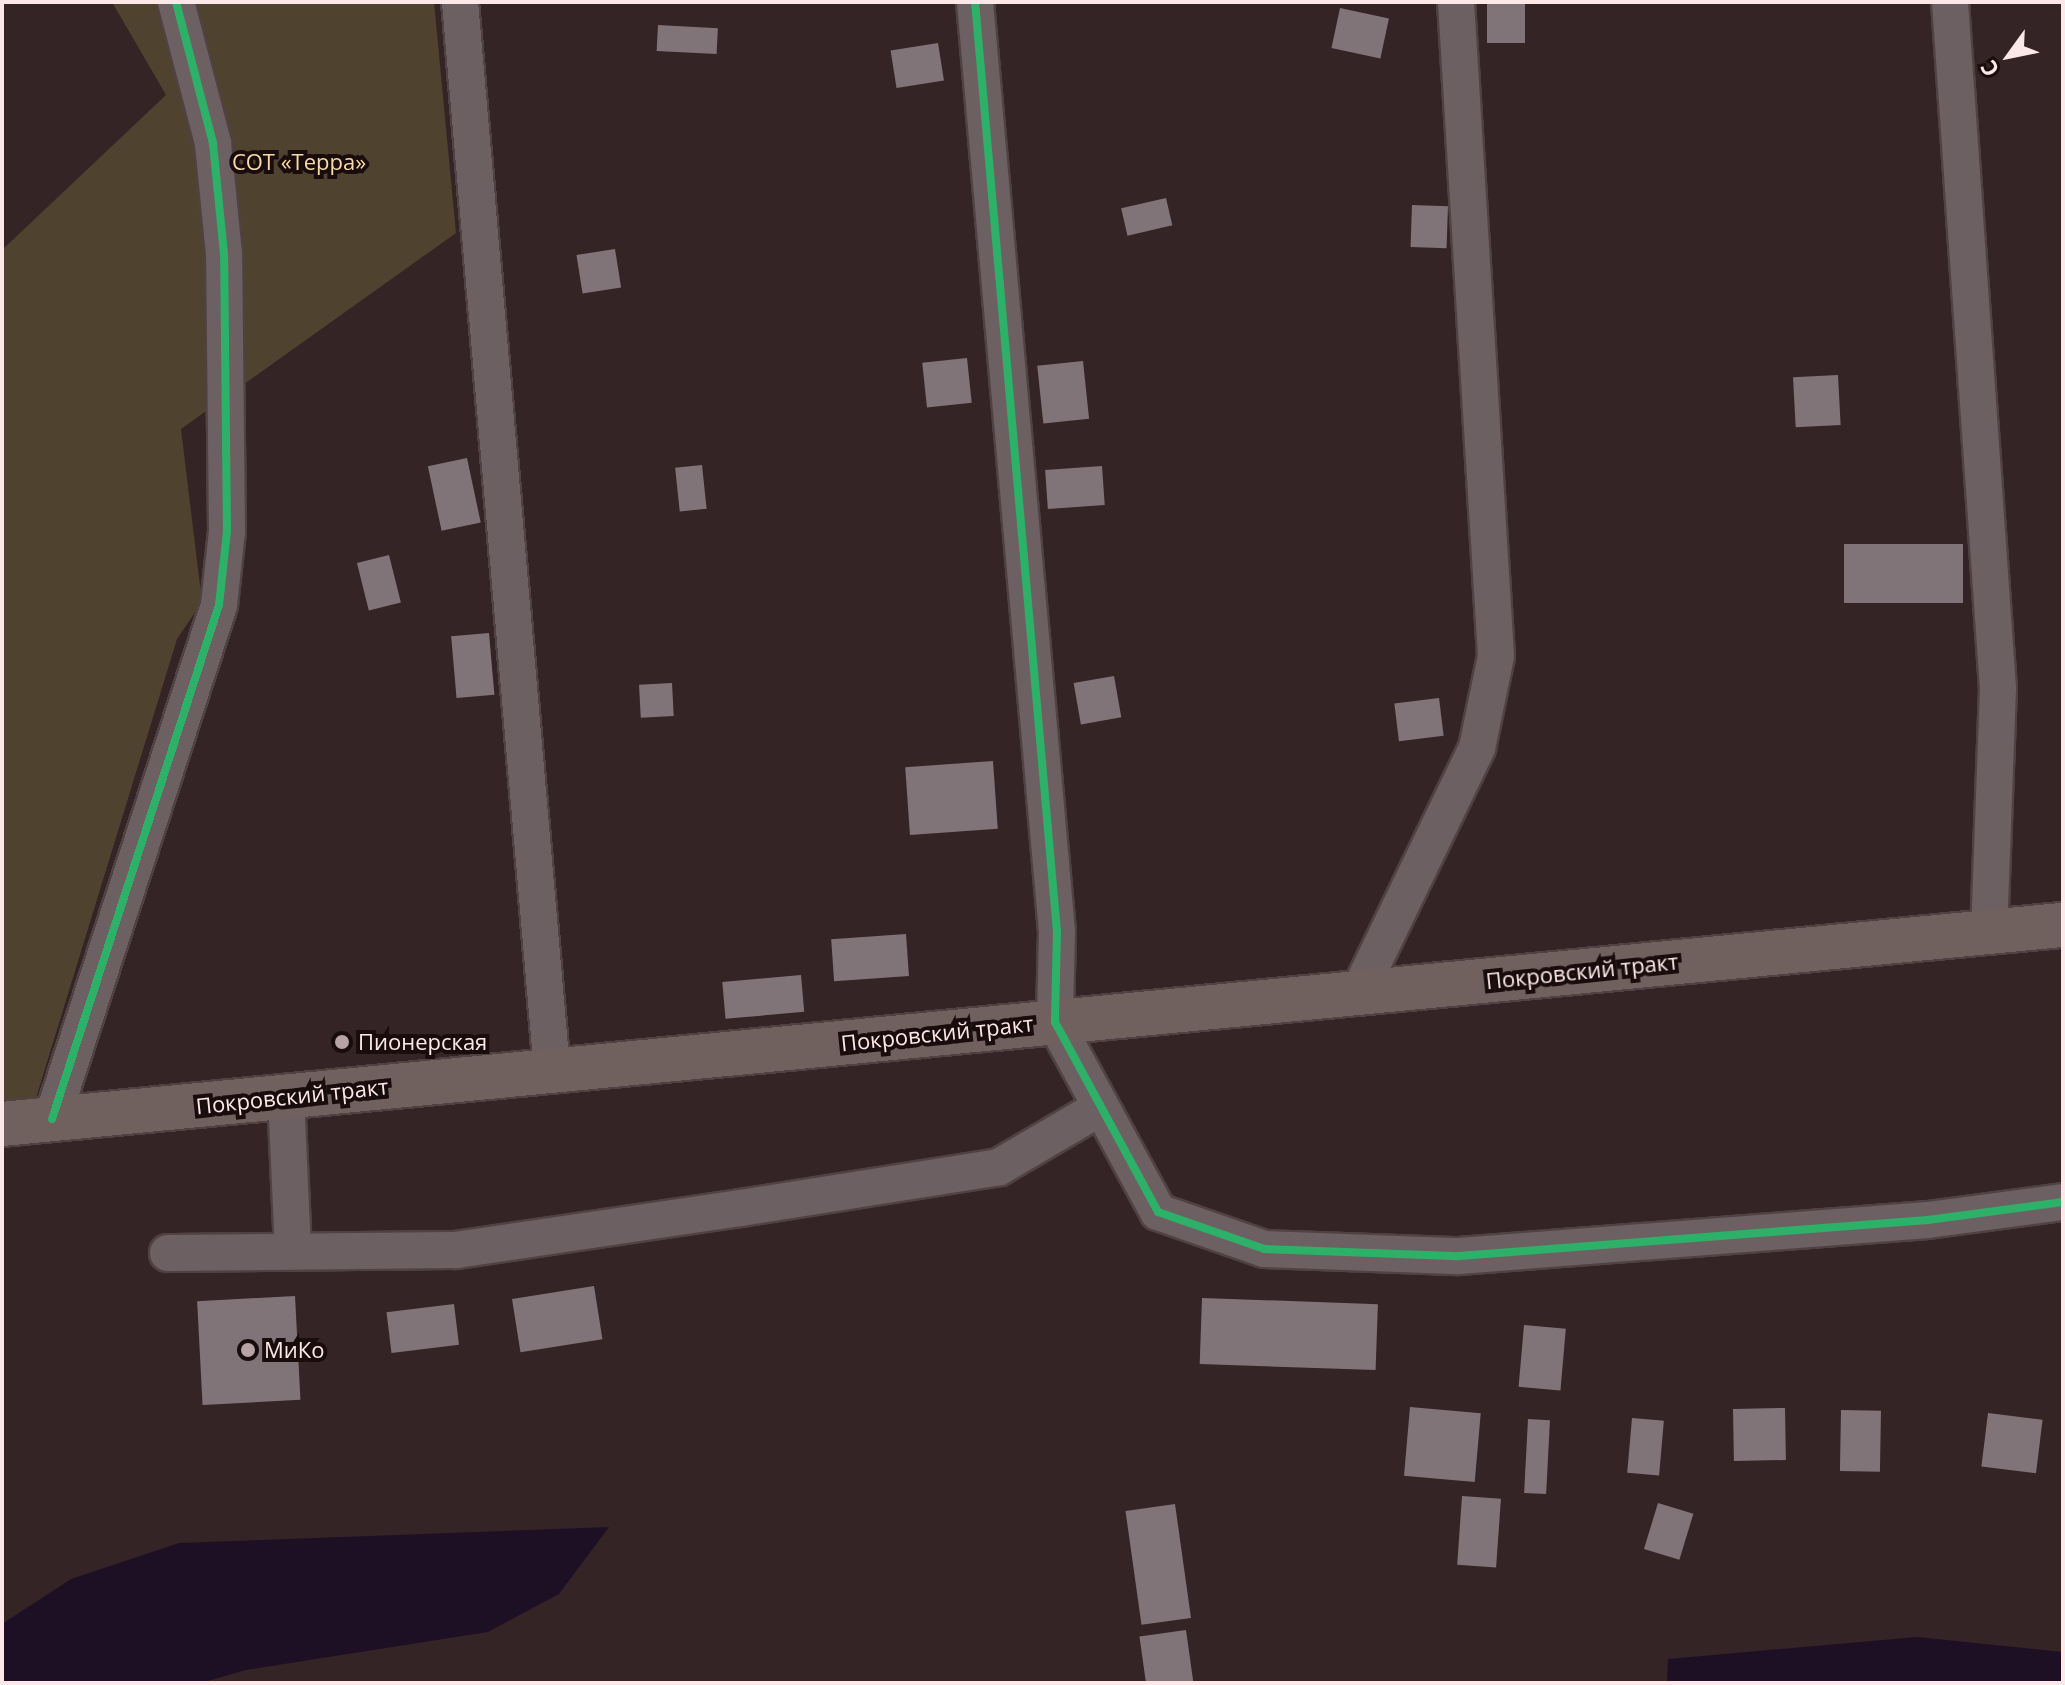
<!DOCTYPE html>
<html>
<head>
<meta charset="utf-8">
<style>
  body { margin:0 }
  #map { position:relative; width:2065px; height:1685px; overflow:hidden; background:#352426; font-family:"Open Sans",sans-serif }
  div>[style] { position:absolute }
  .green>* { inset:0; background:#4f422e }
  .water>* { inset:0; background:#1d1024 }
  .building>* { inset:0; background:#817478; transform-origin:0 0 }
  .roads { filter:drop-shadow(2px 0 #504243) drop-shadow(-2px 0 #504243) drop-shadow(0 2px #504243) drop-shadow(0 -2px #504243) }
  .minor>* { height:36px; margin:-18px; padding:0 18px; transform-origin:18px; border-radius:18px; background:#6d6062 }
  .major>* { height:44px; margin:-22px; padding:0 22px; transform-origin:22px; border-radius:22px; background:#70605e }
  .cycleway>* { height:8px; margin:-4px; padding:0 4px; transform-origin:4px; border-radius:4px; background:#2db169 }
  .dots>* { width:22px; height:22px; translate:-50% -50%; box-sizing:border-box; border:4px solid #190c0d; border-radius:50% }
  span { translate:-50% -50%; white-space:nowrap; text-align:center; line-height:1.15; -webkit-text-stroke:8px #190c0d; paint-order:stroke }
  .park-label { font-size:22px; color:#f7daa4 }
  .street-label { font-size:22px; color:#fde8e9 }
  .poi-label { font-size:22px; color:#fde8e9 }
  .left { translate:0 -50%; text-align:left }
  .frame { position:absolute; inset:0; border:4px solid #fde8e9; pointer-events:none }
  .north { position:absolute; left:1969px; top:16px; width:80px; height:80px; -webkit-text-stroke:6px #190c0d; paint-order:stroke; rotate:237deg; font-size:22px; font-weight:700; line-height:32px; text-align:center; color:#fde8e9 }
  .north::after { content:''; display:block; margin:auto; width:28px; height:36px; background:#fde8e9; clip-path:polygon(50% 0,100% 100%,50% 72%,0 100%) }
</style>
</head>
<body>
<div id="map">
  <div class="green">
    <div style="clip-path:polygon(112px 2px,434px 2px,456px 233px,181px 429px,202px 602px,177px 639px,36px 1098px,2px 1101px,2px 250px,166px 95px)"></div>
  </div>
  <div class="water">
    <div style="clip-path:polygon(609px 1527px,559px 1594px,488px 1632px,246px 1670px,201px 1683px,2px 1683px,2px 1624px,71px 1579px,179px 1543px)"></div>
    <div style="clip-path:polygon(1917px 1637px,2063px 1652px,2063px 1683px,1667px 1683px,1668px 1659px)"></div>
  </div>
  <div class="building">
    <div style="left:1487px;top:2px;width:38px;height:41px"></div>
    <div style="left:1340px;top:8px;width:50px;height:41px;rotate:12deg"></div>
    <div style="left:658px;top:25px;width:60px;height:26px;rotate:3deg"></div>
    <div style="left:938px;top:43px;width:38px;height:48px;rotate:81deg"></div>
    <div style="left:1166px;top:198px;width:28px;height:46px;rotate:77deg"></div>
    <div style="left:1412px;top:205px;width:36px;height:42px;rotate:2deg"></div>
    <div style="left:615px;top:249px;width:39px;height:39px;rotate:81deg"></div>
    <div style="left:967px;top:358px;width:45px;height:45px;rotate:84deg"></div>
    <div style="left:1083px;top:361px;width:58px;height:46px;rotate:84deg"></div>
    <div style="left:1838px;top:375px;width:50px;height:45px;rotate:87deg"></div>
    <div style="left:467px;top:458px;width:66px;height:40px;rotate:78deg"></div>
    <div style="left:702px;top:465px;width:44px;height:27px;rotate:84deg"></div>
    <div style="left:1102px;top:466px;width:39px;height:57px;rotate:86deg"></div>
    <div style="left:1844px;top:544px;width:119px;height:59px"></div>
    <div style="left:389px;top:555px;width:49px;height:33px;rotate:76deg"></div>
    <div style="left:489px;top:633px;width:62px;height:38px;rotate:85deg"></div>
    <div style="left:1114px;top:676px;width:42px;height:41px;rotate:80deg"></div>
    <div style="left:672px;top:683px;width:33px;height:33px;rotate:87deg"></div>
    <div style="left:1439px;top:698px;width:38px;height:45px;rotate:83deg"></div>
    <div style="left:993px;top:761px;width:68px;height:88px;rotate:86deg"></div>
    <div style="left:906px;top:934px;width:42px;height:75px;rotate:86deg"></div>
    <div style="left:801px;top:975px;width:37px;height:79px;rotate:85deg"></div>
    <div style="left:594px;top:1286px;width:54px;height:83px;rotate:81deg"></div>
    <div style="left:295px;top:1296px;width:104px;height:98px;rotate:87deg"></div>
    <div style="left:1202px;top:1298px;width:176px;height:66px;rotate:2deg"></div>
    <div style="left:454px;top:1304px;width:41px;height:68px;rotate:83deg"></div>
    <div style="left:1524px;top:1325px;width:42px;height:62px;rotate:5deg"></div>
    <div style="left:1410px;top:1407px;width:71px;height:69px;rotate:5deg"></div>
    <div style="left:1785px;top:1408px;width:52px;height:52px;rotate:89deg"></div>
    <div style="left:1841px;top:1410px;width:40px;height:61px;rotate:1deg"></div>
    <div style="left:1988px;top:1413px;width:55px;height:54px;rotate:7deg"></div>
    <div style="left:1632px;top:1418px;width:32px;height:55px;rotate:5deg"></div>
    <div style="left:1528px;top:1419px;width:22px;height:74px;rotate:3deg"></div>
    <div style="left:1462px;top:1496px;width:39px;height:69px;rotate:4deg"></div>
    <div style="left:1658px;top:1503px;width:37px;height:48px;rotate:17deg"></div>
    <div style="left:1175px;top:1504px;width:115px;height:50px;rotate:82deg"></div>
    <div style="left:1186px;top:1630px;width:53px;height:47px;rotate:82deg"></div>
  </div>
  <div class="roads">
    <div class="minor">
      <div style="left:460px;top:2px;width:1072px;rotate:85.08deg"></div>
      <div style="left:975px;top:2px;width:933px;rotate:84.96deg"></div>
      <div style="left:1057px;top:931px;width:91px;rotate:91.3deg"></div>
      <div style="left:1055px;top:1022px;width:216px;rotate:61.5deg"></div>
      <div style="left:1158px;top:1212px;width:112px;rotate:19.2deg"></div>
      <div style="left:1264px;top:1249px;width:195px;rotate:2.1deg"></div>
      <div style="left:1459px;top:1256px;width:470px;rotate:-4.4deg"></div>
      <div style="left:1928px;top:1220px;width:136px;rotate:-7.6deg"></div>
      <div style="left:1950px;top:2px;width:688px;rotate:86deg"></div>
      <div style="left:1998px;top:688px;width:243px;rotate:92.1deg"></div>
      <div style="left:1359px;top:992px;width:271px;rotate:-64.2deg"></div>
      <div style="left:1477px;top:748px;width:94px;rotate:-78.3deg"></div>
      <div style="left:1496px;top:656px;width:655px;rotate:-93.5deg"></div>
      <div style="left:286px;top:1096px;width:154px;rotate:87.4deg"></div>
      <div style="left:52px;top:1119px;width:540px;rotate:-72deg"></div>
      <div style="left:219px;top:605px;width:74px;rotate:-83.8deg"></div>
      <div style="left:227px;top:531px;width:277px;rotate:-90.6deg"></div>
      <div style="left:224px;top:254px;width:112px;rotate:-95.7deg"></div>
      <div style="left:213px;top:143px;width:146px;rotate:-104.7deg"></div>
      <div style="left:168px;top:1253px;width:288px;rotate:-0.6deg"></div>
      <div style="left:456px;top:1250px;width:288px;rotate:-8.4deg"></div>
      <div style="left:741px;top:1208px;width:261px;rotate:-9deg"></div>
      <div style="left:999px;top:1167px;width:115px;rotate:-30.4deg"></div>
    </div>
    <div class="major">
      <div style="left:2px;top:1124px;width:2071px;rotate:-5.52deg"></div>
    </div>
  </div>
  <div class="cycleway">
    <div style="left:975px;top:2px;width:933px;rotate:84.96deg"></div>
    <div style="left:1057px;top:931px;width:91px;rotate:91.3deg"></div>
    <div style="left:1055px;top:1022px;width:216px;rotate:61.5deg"></div>
    <div style="left:1158px;top:1212px;width:112px;rotate:19.2deg"></div>
    <div style="left:1264px;top:1249px;width:195px;rotate:2.1deg"></div>
    <div style="left:1459px;top:1256px;width:470px;rotate:-4.4deg"></div>
    <div style="left:1928px;top:1220px;width:136px;rotate:-7.6deg"></div>
    <div style="left:52px;top:1119px;width:540px;rotate:-72deg"></div>
    <div style="left:219px;top:605px;width:74px;rotate:-83.8deg"></div>
    <div style="left:227px;top:531px;width:277px;rotate:-90.6deg"></div>
    <div style="left:224px;top:254px;width:112px;rotate:-95.7deg"></div>
    <div style="left:213px;top:143px;width:146px;rotate:-104.7deg"></div>
  </div>
  <div class="dots">
    <div style="left:342px;top:1042px;background:#b7a3a5"></div>
    <div style="left:248px;top:1350px;background:#b7a3a5"></div>
  </div>
  <div class="park-label">
    <span style="left:299px;top:162px">СОТ «Терра»</span>
  </div>
  <div class="street-label">
    <span style="left:1582px;top:971px;rotate:-6deg">Покровский тракт</span>
    <span style="left:937px;top:1033px;rotate:-6deg">Покровский тракт</span>
    <span style="left:292px;top:1096px;rotate:-6deg">Покровский тракт</span>
  </div>
  <div class="poi-label">
    <span class="left" style="left:358px;top:1042px">Пионерская</span>
    <span class="left" style="left:264px;top:1350px">МиКо</span>
  </div>
  <div class="frame"></div>
  <div class="north">С</div>
</div>
</body>
</html>
